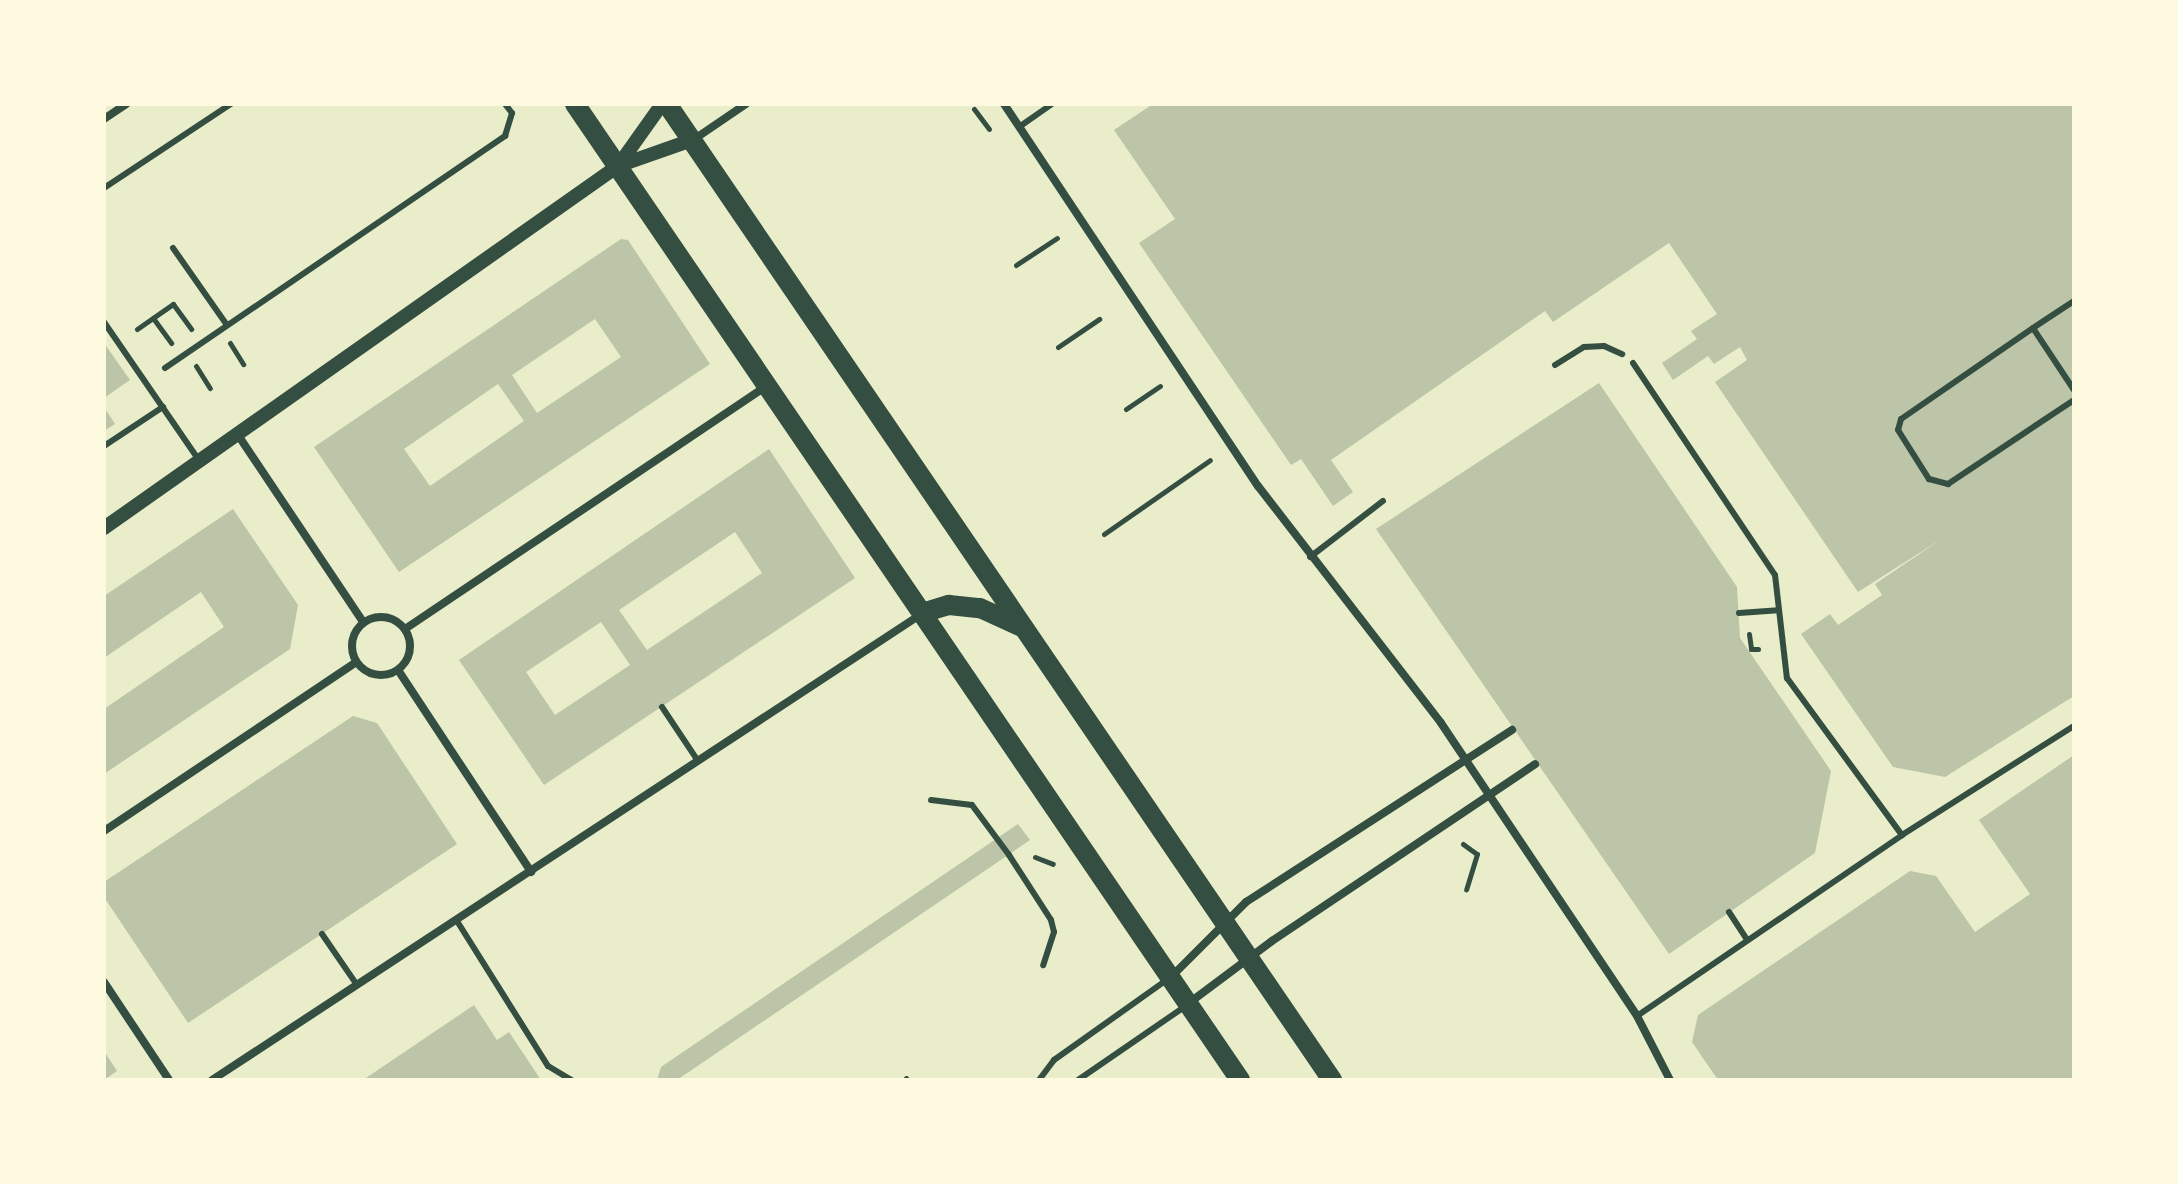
<!DOCTYPE html>
<html>
<head>
<meta charset="utf-8">
<style>
  body { margin:0 }
  #map { position:relative; width:2178px; height:1184px; overflow:hidden; background:#e9edc9; font-family:"PT Sans",sans-serif }
  div>[style] { position:absolute }
  .building>* { inset:0; background:#bcc5a7 }
  .path>* { height:5px; margin:-2.5px; padding:0 2.5px; transform-origin:2.5px; border-radius:2.5px; background:#344e41 }
  .service>* { height:6px; margin:-3px; padding:0 3px; transform-origin:3px; border-radius:3px; background:#344e41 }
  .minor>* { height:8px; margin:-4px; padding:0 4px; transform-origin:4px; border-radius:4px; background:#344e41 }
  .minor>.ring { margin:-4px; padding:0; box-sizing:content-box; background:none; border:8px solid #344e41; border-radius:50% }
  .tertiary>* { height:14px; margin:-7px; padding:0 7px; transform-origin:7px; border-radius:7px; background:#344e41 }
  .primary>* { height:20px; margin:-10px; padding:0 10px; transform-origin:10px; border-radius:10px; background:#344e41 }
  span { translate:-50% -50%; white-space:nowrap; text-align:center; line-height:1.15; -webkit-text-stroke:6px #fefae0; paint-order:stroke }
  .frame { position:absolute; inset:0; border:106px solid #fefae0; pointer-events:none }
</style>
</head>
<body>
<div id="map">
  <div class="building">
    <div style="clip-path:polygon(1153px 104px,2074px 104px,2074px 696px,1945px 777px,1893px 767px,1801px 634px,1830px 614px,1838px 625px,1882px 595px,1875px 584px,1943px 538px,1858px 592px,1715px 382px,1747px 360px,1740px 347px,1714px 364px,1708px 356px,1673px 380px,1662px 363px,1697px 339px,1691px 331px,1717px 314px,1669px 243px,1553px 322px,1545px 311px,1331px 460px,1353px 492px,1333px 506px,1301px 459px,1291px 465px,1139px 243px,1175px 219px,1114px 130px)"></div>
    <div style="clip-path:polygon(evenodd,621px 239px,628px 240px,710px 364px,399px 572px,314px 447px,621px 239px,595px 319px,621px 357px,537px 413px,512px 375px,595px 319px,621px 239px,498px 384px,524px 421px,430px 486px,404px 449px,498px 384px)"></div>
    <div style="clip-path:polygon(104px 343px,130px 380px,104px 398px)"></div>
    <div style="clip-path:polygon(1599px 383px,1737px 587px,1740px 638px,1831px 771px,1815px 853px,1669px 954px,1376px 529px)"></div>
    <div style="clip-path:polygon(104px 407px,115px 424px,104px 431px)"></div>
    <div style="clip-path:polygon(evenodd,769px 449px,855px 578px,544px 785px,459px 660px,769px 449px,735px 532px,762px 573px,647px 650px,619px 610px,735px 532px,769px 449px,601px 622px,630px 665px,555px 715px,526px 672px,601px 622px)"></div>
    <div style="clip-path:polygon(233px 509px,298px 605px,290px 649px,104px 774px,104px 709px,224px 627px,201px 592px,104px 658px,104px 596px)"></div>
    <div style="clip-path:polygon(353px 716px,377px 723px,457px 844px,188px 1023px,104px 897px,104px 882px)"></div>
    <div style="clip-path:polygon(2074px 755px,2074px 1080px,1718px 1080px,1692px 1042px,1698px 1015px,1910px 871px,1936px 876px,1975px 932px,2030px 894px,1979px 820px)"></div>
    <div style="clip-path:polygon(1018px 824px,1030px 840px,677px 1080px,657px 1080px,661px 1067px)"></div>
    <div style="clip-path:polygon(474px 1005px,497px 1040px,509px 1032px,541px 1080px,363px 1080px)"></div>
    <div style="clip-path:polygon(104px 1051px,117px 1071px,104px 1080px)"></div>
  </div>
  <div class="path">
    <div style="left:974px;top:109px;width:25px;rotate:53deg"></div>
    <div style="left:1016px;top:265px;width:49px;rotate:-33.4deg"></div>
    <div style="left:153px;top:318px;width:31px;rotate:54deg"></div>
    <div style="left:137px;top:329px;width:44px;rotate:-34.8deg"></div>
    <div style="left:173px;top:304px;width:31px;rotate:54deg"></div>
    <div style="left:230px;top:343px;width:25px;rotate:58deg"></div>
    <div style="left:1058px;top:347px;width:50px;rotate:-34.3deg"></div>
    <div style="left:196px;top:366px;width:26px;rotate:58deg"></div>
    <div style="left:1126px;top:409px;width:41px;rotate:-34.1deg"></div>
    <div style="left:1104px;top:534px;width:129px;rotate:-34.9deg"></div>
    <div style="left:1749px;top:634px;width:15px;rotate:82deg"></div>
    <div style="left:1751px;top:649px;width:7px"></div>
    <div style="left:1463px;top:844px;width:17px;rotate:36deg"></div>
    <div style="left:1477px;top:854px;width:37px;rotate:107deg"></div>
    <div style="left:1035px;top:857px;width:19px;rotate:21deg"></div>
    <div style="left:906px;top:1078px;width:2px;rotate:63deg"></div>
  </div>
  <div class="service">
    <div style="left:1019px;top:127px;width:40px;rotate:-34.9deg"></div>
    <div style="left:104px;top:188px;width:152px;rotate:-33.5deg"></div>
    <div style="left:173px;top:248px;width:94px;rotate:55deg"></div>
    <div style="left:104px;top:322px;width:168px;rotate:55.5deg"></div>
    <div style="left:2033px;top:328px;width:49px;rotate:-33.4deg"></div>
    <div style="left:1633px;top:363px;width:255px;rotate:56.2deg"></div>
    <div style="left:1775px;top:575px;width:104px;rotate:83.4deg"></div>
    <div style="left:1787px;top:678px;width:195px;rotate:53.8deg"></div>
    <div style="left:1555px;top:365px;width:34px;rotate:-32deg"></div>
    <div style="left:1584px;top:347px;width:20px;rotate:-3deg"></div>
    <div style="left:1604px;top:346px;width:20px;rotate:24deg"></div>
    <div style="left:165px;top:368px;width:412px;rotate:-34.3deg"></div>
    <div style="left:505px;top:136px;width:24px;rotate:-73deg"></div>
    <div style="left:512px;top:113px;width:11px;rotate:-128deg"></div>
    <div style="left:2074px;top:390px;width:74px;rotate:-123.5deg"></div>
    <div style="left:2033px;top:328px;width:160px;rotate:145.4deg"></div>
    <div style="left:1901px;top:419px;width:11px;rotate:105deg"></div>
    <div style="left:1898px;top:430px;width:58px;rotate:57.7deg"></div>
    <div style="left:1929px;top:479px;width:20px;rotate:15deg"></div>
    <div style="left:1948px;top:484px;width:151px;rotate:-33.7deg"></div>
    <div style="left:104px;top:446px;width:71px;rotate:-33.5deg"></div>
    <div style="left:1310px;top:557px;width:92px;rotate:-37.5deg"></div>
    <div style="left:1739px;top:613px;width:39px;rotate:-4deg"></div>
    <div style="left:662px;top:707px;width:65px;rotate:56.3deg"></div>
    <div style="left:931px;top:800px;width:41px;rotate:7deg"></div>
    <div style="left:972px;top:805px;width:62px;rotate:53.5deg"></div>
    <div style="left:1009px;top:855px;width:77px;rotate:57.1deg"></div>
    <div style="left:1051px;top:920px;width:12px;rotate:76deg"></div>
    <div style="left:1054px;top:932px;width:35px;rotate:108deg"></div>
    <div style="left:1729px;top:912px;width:33px;rotate:57deg"></div>
    <div style="left:457px;top:921px;width:171px;rotate:57.9deg"></div>
    <div style="left:548px;top:1066px;width:27px;rotate:31deg"></div>
    <div style="left:322px;top:934px;width:62px;rotate:55.5deg"></div>
    <div style="left:1637px;top:1016px;width:321px;rotate:-34.3deg"></div>
    <div style="left:1902px;top:835px;width:204px;rotate:-32.4deg"></div>
    <div style="left:1039px;top:1080px;width:25px;rotate:-53deg"></div>
    <div style="left:1054px;top:1060px;width:140px;rotate:-35.4deg"></div>
    <div style="left:1078px;top:1080px;width:132px;rotate:-34.5deg"></div>
  </div>
  <div class="minor">
    <div style="left:1004px;top:104px;width:459px;rotate:56.4deg"></div>
    <div style="left:1258px;top:486px;width:299px;rotate:52.3deg"></div>
    <div style="left:1441px;top:723px;width:353px;rotate:56.2deg"></div>
    <div style="left:1637px;top:1016px;width:72px;rotate:62.7deg"></div>
    <div style="left:104px;top:119px;width:27px;rotate:-34deg"></div>
    <div style="left:693px;top:140px;width:64px;rotate:-34.2deg"></div>
    <div style="left:238px;top:435px;width:225px;rotate:56.2deg"></div>
    <div class="ring" style="left:352px;top:617px;width:50px;height:50px"></div>
    <div style="left:405px;top:629px;width:434px;rotate:-33.9deg"></div>
    <div style="left:398px;top:670px;width:242px;rotate:56.6deg"></div>
    <div style="left:104px;top:831px;width:303px;rotate:-33.8deg"></div>
    <div style="left:1171px;top:977px;width:106px;rotate:-45deg"></div>
    <div style="left:1246px;top:902px;width:317px;rotate:-32.9deg"></div>
    <div style="left:104px;top:982px;width:118px;rotate:56.4deg"></div>
    <div style="left:1189px;top:1003px;width:104px;rotate:-36.8deg"></div>
    <div style="left:1272px;top:941px;width:317px;rotate:-33.9deg"></div>
    <div style="left:212px;top:1080px;width:847px;rotate:-33.3deg"></div>
  </div>
  <div class="tertiary">
    <div style="left:618px;top:166px;width:76px;rotate:-54.6deg"></div>
    <div style="left:104px;top:528px;width:629px;rotate:-35.16deg"></div>
    <div style="left:618px;top:166px;width:78px;rotate:-19.4deg"></div>
  </div>
  <div class="primary">
    <div style="left:575px;top:104px;width:1181px;rotate:55.73deg"></div>
    <div style="left:667px;top:104px;width:1181px;rotate:55.73deg"></div>
    <div style="left:922px;top:613px;width:28px;rotate:-17deg"></div>
    <div style="left:949px;top:605px;width:31px;rotate:6deg"></div>
    <div style="left:980px;top:608px;width:48px;rotate:24.4deg"></div>
  </div>
  <div class="frame"></div>
</div>
</body>
</html>
